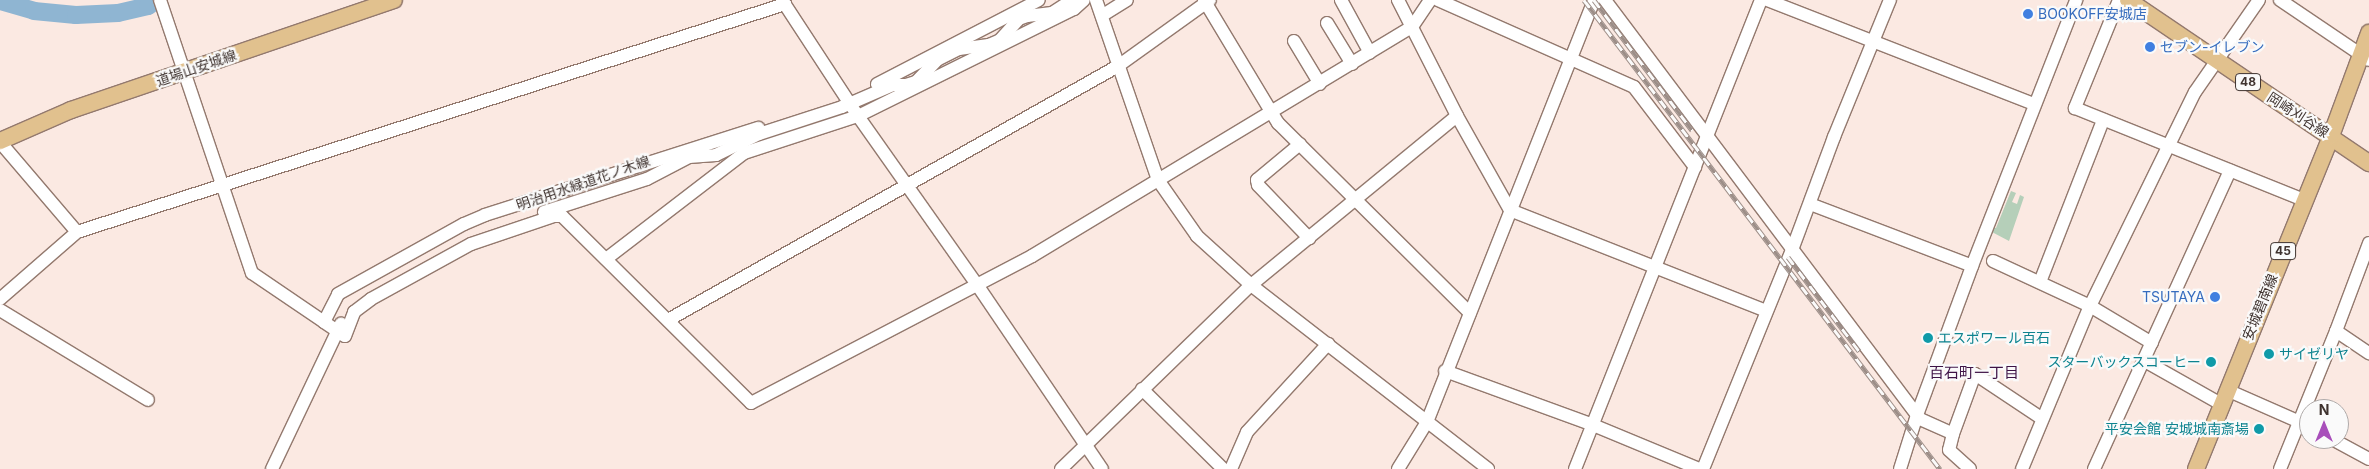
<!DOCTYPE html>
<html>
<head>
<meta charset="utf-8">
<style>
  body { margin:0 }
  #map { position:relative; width:2369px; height:469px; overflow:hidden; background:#fbe9e2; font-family:Inter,"Noto Sans JP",sans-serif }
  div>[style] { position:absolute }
  .green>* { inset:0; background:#b5cfb9 }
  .river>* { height:18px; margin:-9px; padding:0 9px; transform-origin:9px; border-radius:9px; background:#8fb5d2 }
  .roads { filter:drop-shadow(1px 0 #93796e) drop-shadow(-1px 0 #93796e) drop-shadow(0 1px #93796e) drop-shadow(0 -1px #93796e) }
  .minor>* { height:12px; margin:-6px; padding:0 6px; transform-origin:6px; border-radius:6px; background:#fff }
  .major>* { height:16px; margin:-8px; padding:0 8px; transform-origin:8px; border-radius:8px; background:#e1c18e }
  .rail>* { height:5px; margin-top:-2.5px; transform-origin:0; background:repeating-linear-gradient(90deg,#fafafa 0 9px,#9c8e88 0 18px); box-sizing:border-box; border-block:1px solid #9c8e88 }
  .dots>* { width:14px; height:14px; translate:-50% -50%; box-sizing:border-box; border:2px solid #fafafa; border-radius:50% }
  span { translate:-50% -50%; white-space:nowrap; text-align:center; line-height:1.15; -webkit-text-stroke:4.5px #fafafa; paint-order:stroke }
  .shield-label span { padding:1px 4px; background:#fafafa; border:1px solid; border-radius:4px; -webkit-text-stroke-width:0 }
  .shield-label { font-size:12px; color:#3f332f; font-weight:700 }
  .shop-label { font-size:14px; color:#366cbe }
  .left { translate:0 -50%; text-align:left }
  .right { translate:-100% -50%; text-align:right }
  .street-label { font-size:14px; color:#3f332f }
  .culture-label { font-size:14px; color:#0d838f }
  .neighbourhood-label { font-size:15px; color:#3e1346 }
  .north { position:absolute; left:2299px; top:399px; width:50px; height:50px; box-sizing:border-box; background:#fafafa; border:1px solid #afaaa9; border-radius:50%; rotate:0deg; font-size:14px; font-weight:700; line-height:20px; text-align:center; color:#3f332f }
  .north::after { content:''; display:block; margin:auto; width:18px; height:22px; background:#a84eba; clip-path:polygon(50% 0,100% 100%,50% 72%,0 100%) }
</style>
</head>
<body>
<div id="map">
  <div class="green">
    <div style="clip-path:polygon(2011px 191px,2016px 193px,2012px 202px,2017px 204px,2020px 195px,2024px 197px,2009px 241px,1990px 231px,1992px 227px,1996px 228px)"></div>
  </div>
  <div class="river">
    <div style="left:0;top:1px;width:35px;rotate:16deg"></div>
    <div style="left:34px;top:11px;width:42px;rotate:5.4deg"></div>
    <div style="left:76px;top:15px;width:42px;rotate:-2.7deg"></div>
    <div style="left:118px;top:13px;width:31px;rotate:-13deg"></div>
    <div style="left:148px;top:6px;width:11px;rotate:-34deg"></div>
  </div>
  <div class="roads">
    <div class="minor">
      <div style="left:160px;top:0;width:288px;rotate:71.4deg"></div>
      <div style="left:252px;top:273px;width:87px;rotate:34.2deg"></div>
      <div style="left:324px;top:322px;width:25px;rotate:34deg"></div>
      <div style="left:345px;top:336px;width:26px;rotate:-69deg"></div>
      <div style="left:354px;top:312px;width:21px;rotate:-37deg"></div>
      <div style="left:371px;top:299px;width:114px;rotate:-28.8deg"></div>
      <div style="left:471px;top:244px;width:88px;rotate:-18.6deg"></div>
      <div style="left:554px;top:216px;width:8px"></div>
      <div style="left:562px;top:216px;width:266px;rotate:44.7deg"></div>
      <div style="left:751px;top:403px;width:317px;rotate:-27.6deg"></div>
      <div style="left:1032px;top:256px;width:444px;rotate:-31.1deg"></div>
      <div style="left:1412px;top:27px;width:32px;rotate:-56deg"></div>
      <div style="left:782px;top:0;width:139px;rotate:56.8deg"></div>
      <div style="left:858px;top:116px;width:208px;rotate:54.8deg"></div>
      <div style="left:978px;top:286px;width:221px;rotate:55.9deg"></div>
      <div style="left:1096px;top:0;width:190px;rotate:71deg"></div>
      <div style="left:1158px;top:180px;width:68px;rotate:55.1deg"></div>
      <div style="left:1197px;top:236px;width:73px;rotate:42.2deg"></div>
      <div style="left:1251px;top:285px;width:300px;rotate:37.8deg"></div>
      <div style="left:1204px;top:0;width:144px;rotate:59deg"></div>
      <div style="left:1278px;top:123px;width:270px;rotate:44.7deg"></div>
      <div style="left:1341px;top:0;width:60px;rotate:61.3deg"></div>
      <div style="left:1398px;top:0;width:130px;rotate:63deg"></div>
      <div style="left:1457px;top:116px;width:108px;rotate:60.6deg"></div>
      <div style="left:1510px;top:210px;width:275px;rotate:21.5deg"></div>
      <div style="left:1438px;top:0;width:214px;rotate:23.9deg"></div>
      <div style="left:1634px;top:87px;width:101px;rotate:52.7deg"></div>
      <div style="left:1605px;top:0;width:519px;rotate:53.06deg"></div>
      <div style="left:1917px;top:415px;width:5px;rotate:53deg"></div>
      <div style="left:1920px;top:419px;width:36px;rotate:24deg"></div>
      <div style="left:1953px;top:434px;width:16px;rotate:104deg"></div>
      <div style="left:1949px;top:450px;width:28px;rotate:42deg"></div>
      <div style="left:1767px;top:0;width:287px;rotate:21.3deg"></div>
      <div style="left:2119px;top:0;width:117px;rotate:112.2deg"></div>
      <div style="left:2075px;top:108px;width:247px;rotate:21.9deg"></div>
      <div style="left:2280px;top:0;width:107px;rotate:34deg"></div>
      <div style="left:1103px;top:15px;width:28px;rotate:-32deg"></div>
      <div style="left:1327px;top:23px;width:48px;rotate:58.6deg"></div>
      <div style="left:1294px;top:41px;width:50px;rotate:58.8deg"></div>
      <div style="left:877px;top:84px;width:182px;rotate:-27.4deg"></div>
      <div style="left:0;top:142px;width:118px;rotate:49.5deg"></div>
      <div style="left:1300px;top:144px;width:56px;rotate:140.1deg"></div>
      <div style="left:1257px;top:180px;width:5px;rotate:79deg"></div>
      <div style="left:1258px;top:185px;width:74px;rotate:46.1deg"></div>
      <div style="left:1810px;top:204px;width:173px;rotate:20.9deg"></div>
      <div style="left:544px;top:212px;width:108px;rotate:-17.8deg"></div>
      <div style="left:647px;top:179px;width:47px;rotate:-27.6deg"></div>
      <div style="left:689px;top:157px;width:27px;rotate:-4deg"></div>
      <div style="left:716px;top:155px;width:48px;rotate:-26deg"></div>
      <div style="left:759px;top:134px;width:87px;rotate:-18deg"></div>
      <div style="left:842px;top:107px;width:56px;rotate:-23.3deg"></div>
      <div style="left:893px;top:85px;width:13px"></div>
      <div style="left:906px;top:85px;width:10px;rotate:-17deg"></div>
      <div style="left:916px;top:82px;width:30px;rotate:-46deg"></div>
      <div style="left:937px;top:60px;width:25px;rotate:-27deg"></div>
      <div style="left:959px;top:49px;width:30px;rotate:-8deg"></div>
      <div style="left:989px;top:45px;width:12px;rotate:-24deg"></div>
      <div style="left:1000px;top:40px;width:28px;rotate:-48deg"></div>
      <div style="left:1019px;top:19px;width:9px;rotate:-21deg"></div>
      <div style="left:1027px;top:16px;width:25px;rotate:-7deg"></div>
      <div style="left:1052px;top:13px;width:24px;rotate:-33deg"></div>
      <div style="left:606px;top:259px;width:174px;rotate:-37.5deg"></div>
      <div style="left:744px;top:153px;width:120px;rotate:-18deg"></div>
      <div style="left:858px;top:116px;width:241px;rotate:-26.4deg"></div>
      <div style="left:1074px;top:9px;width:13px;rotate:-42deg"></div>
      <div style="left:1993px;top:261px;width:107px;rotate:24.9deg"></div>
      <div style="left:2090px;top:306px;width:72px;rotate:30.8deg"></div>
      <div style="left:2040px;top:282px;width:174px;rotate:-68.7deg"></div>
      <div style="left:0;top:299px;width:102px;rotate:-41deg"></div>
      <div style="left:77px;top:232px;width:744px;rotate:-17.85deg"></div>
      <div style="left:0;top:310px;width:173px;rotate:31.3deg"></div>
      <div style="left:668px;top:320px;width:517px;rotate:-29.44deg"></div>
      <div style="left:1118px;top:66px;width:113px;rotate:-35.7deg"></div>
      <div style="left:324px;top:322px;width:31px;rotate:-63deg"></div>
      <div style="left:338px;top:294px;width:144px;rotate:-29.1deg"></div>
      <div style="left:464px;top:224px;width:23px;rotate:-23deg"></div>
      <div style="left:485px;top:215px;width:287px;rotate:-17.7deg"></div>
      <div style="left:2336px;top:331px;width:40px;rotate:34deg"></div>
      <div style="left:2143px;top:360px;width:90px;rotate:29.4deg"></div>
      <div style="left:1445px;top:371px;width:158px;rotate:20deg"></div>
      <div style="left:1593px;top:425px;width:115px;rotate:22.5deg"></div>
      <div style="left:1142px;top:389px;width:114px;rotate:44.6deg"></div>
      <div style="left:2227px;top:390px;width:90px;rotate:23.7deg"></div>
      <div style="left:1953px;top:434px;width:64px;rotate:-69.9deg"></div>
      <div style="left:1975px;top:374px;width:79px;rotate:33.7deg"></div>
      <div style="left:2332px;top:439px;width:42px;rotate:28.4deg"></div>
      <div style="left:272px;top:469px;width:161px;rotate:-64.6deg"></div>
      <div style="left:1061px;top:469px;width:264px;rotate:-44.1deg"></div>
      <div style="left:1251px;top:285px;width:266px;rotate:-39.4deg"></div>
      <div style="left:1231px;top:469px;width:40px;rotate:-66.6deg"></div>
      <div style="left:1247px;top:432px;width:120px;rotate:-47.4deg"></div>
      <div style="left:1398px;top:469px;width:55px;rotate:-58.3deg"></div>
      <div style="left:1427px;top:422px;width:454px;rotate:-68.4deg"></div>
      <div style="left:1575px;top:469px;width:505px;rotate:-68.37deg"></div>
      <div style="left:1703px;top:469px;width:236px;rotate:-67.9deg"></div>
      <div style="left:1792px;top:250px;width:121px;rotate:-69.6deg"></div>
      <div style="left:1834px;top:137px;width:148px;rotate:-67.8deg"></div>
      <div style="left:1900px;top:469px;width:57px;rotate:-72.5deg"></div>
      <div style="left:1917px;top:415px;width:159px;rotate:-69.7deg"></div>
      <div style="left:1972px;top:266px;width:286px;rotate:-68.6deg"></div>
      <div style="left:2022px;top:469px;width:177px;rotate:-67.4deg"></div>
      <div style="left:2090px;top:306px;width:238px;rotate:-63.9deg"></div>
      <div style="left:2195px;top:92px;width:112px;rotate:-55.2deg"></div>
      <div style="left:2094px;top:469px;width:328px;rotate:-65.5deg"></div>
      <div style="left:2280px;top:469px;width:149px;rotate:-67.9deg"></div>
      <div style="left:2336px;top:331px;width:94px;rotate:-69.4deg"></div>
    </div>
    <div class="major">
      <div style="left:2128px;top:0;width:291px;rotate:34.1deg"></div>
      <div style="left:0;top:141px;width:77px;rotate:-23.6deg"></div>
      <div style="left:71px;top:110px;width:341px;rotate:-18.8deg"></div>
      <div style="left:2196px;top:469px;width:359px;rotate:-67.9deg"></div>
      <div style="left:2331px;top:136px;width:110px;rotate:-69.7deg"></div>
    </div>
  </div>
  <div class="rail">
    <div style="left:1584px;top:0;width:589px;rotate:52.8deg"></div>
    <div style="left:1594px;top:0;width:163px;rotate:53deg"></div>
    <div style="left:1788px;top:257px;width:118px;rotate:52.9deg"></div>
  </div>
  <div class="dots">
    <div style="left:2028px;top:14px;background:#3f7fe0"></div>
    <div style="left:2150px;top:47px;background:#3f7fe0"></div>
    <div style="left:2215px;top:297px;background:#3f7fe0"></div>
    <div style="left:1928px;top:338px;background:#0f9aa8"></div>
    <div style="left:2269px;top:354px;background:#0f9aa8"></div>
    <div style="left:2211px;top:362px;background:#0f9aa8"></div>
    <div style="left:2259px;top:429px;background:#0f9aa8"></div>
  </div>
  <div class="shield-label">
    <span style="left:2248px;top:82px">48</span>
    <span style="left:2283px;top:251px">45</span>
  </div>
  <div class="shop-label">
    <span class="left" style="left:2038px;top:14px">BOOKOFF安城店</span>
    <span class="left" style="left:2160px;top:47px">セブン-イレブン</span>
    <span class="right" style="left:2205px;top:297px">TSUTAYA</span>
  </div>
  <div class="street-label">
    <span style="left:196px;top:68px;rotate:-19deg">道場山安城線</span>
    <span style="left:2298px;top:115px;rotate:33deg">岡崎刈谷線</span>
    <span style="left:583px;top:183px;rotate:-19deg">明治用水緑道花ノ木線</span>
    <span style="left:2260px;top:307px;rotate:-68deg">安城碧南線</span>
  </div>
  <div class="culture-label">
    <span class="left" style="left:1938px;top:338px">エスポワール百石</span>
    <span class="left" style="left:2279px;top:354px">サイゼリヤ</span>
    <span class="right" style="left:2201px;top:362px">スターバックスコーヒー</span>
    <span class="right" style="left:2249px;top:429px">平安会館 安城城南斎場</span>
  </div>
  <div class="neighbourhood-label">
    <span style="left:1974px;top:373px">百石町一丁目</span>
  </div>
  <div class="north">N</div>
</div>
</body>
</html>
